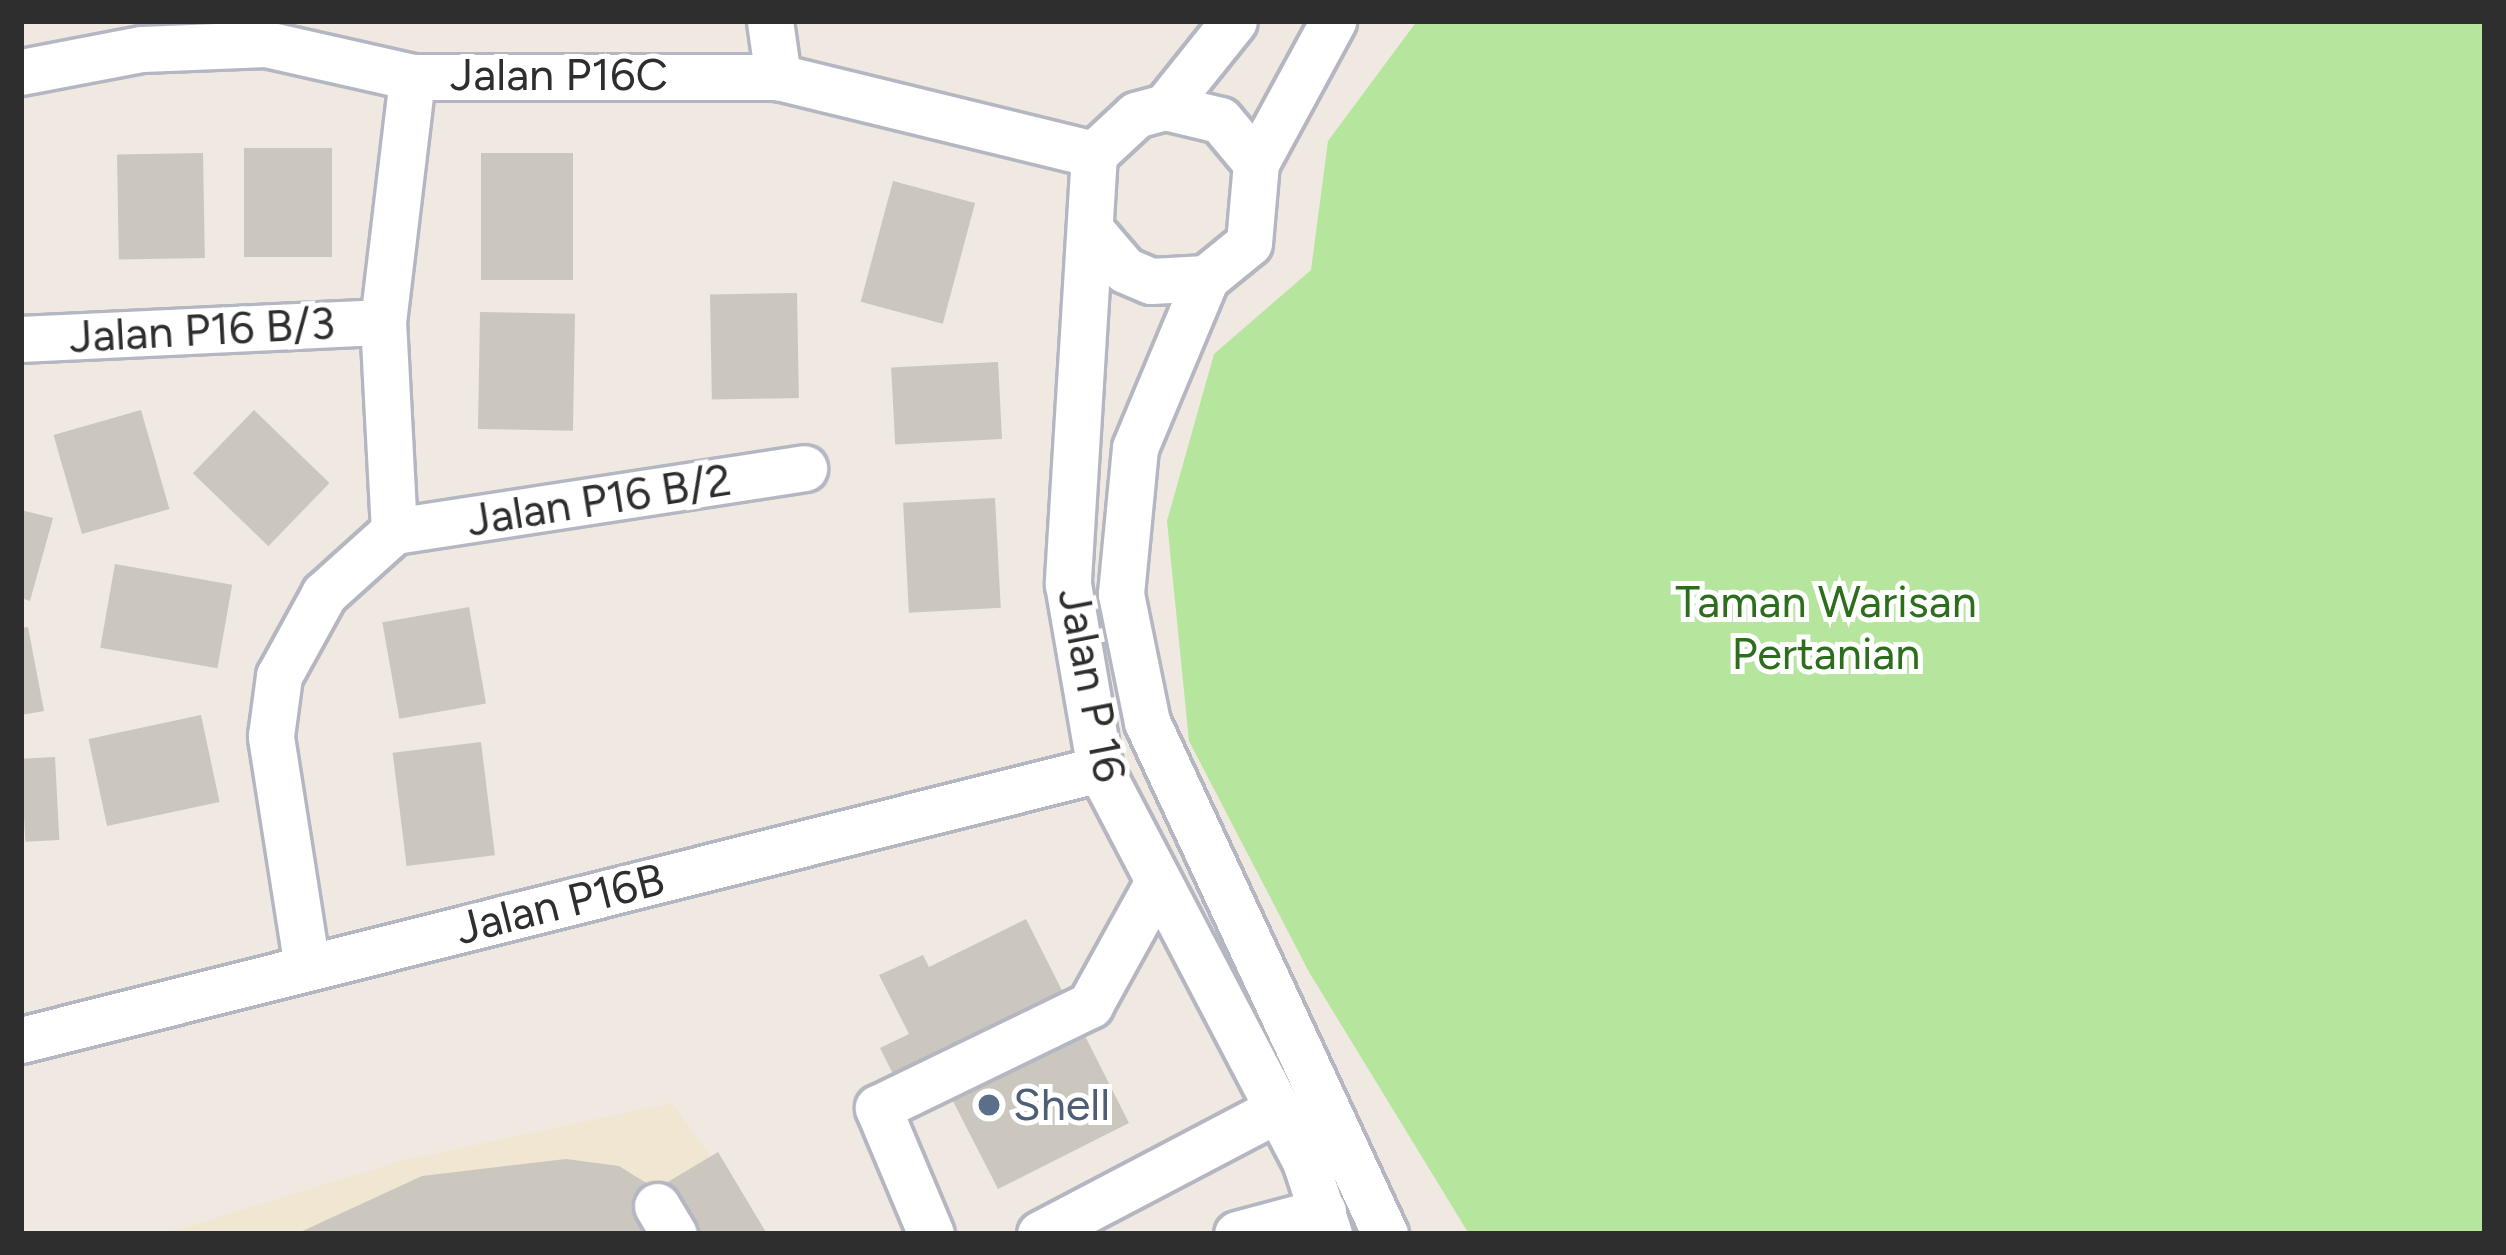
<!DOCTYPE html>
<html>
<head>
<meta charset="utf-8">
<style>
  body { margin:0 }
  #map { position:relative; width:2506px; height:1255px; overflow:hidden; background:#efe9e1; font-family:Figtree,sans-serif }
  div>[style] { position:absolute }
  .education>* { inset:0; background:#f0e6d1 }
  .green>* { inset:0; background:#b6e59e }
  .building>* { inset:0; background:#cbc7bf; transform-origin:0 0 }
  .roads { filter:drop-shadow(3px 0 #b4b7c1) drop-shadow(-3px 0 #b4b7c1) drop-shadow(0 3px #b4b7c1) drop-shadow(0 -3px #b4b7c1) }
  .minor>* { height:45px; margin:-22.5px; padding:0 22.5px; transform-origin:22.5px; border-radius:22.5px; background:#fff }
  .dots>* { width:33px; height:33px; translate:-50% -50%; box-sizing:border-box; border:6px solid #fff; border-radius:50% }
  span { translate:-50% -50%; white-space:nowrap; text-align:center; line-height:1.15; -webkit-text-stroke:10px #fff; paint-order:stroke }
  .street-label { font-size:45px; color:#2e2e2e }
  .park-label { font-size:45px; color:#2c6e1b }
  .service-label { font-size:45px; color:#4e5e75 }
  .left { translate:0 -50%; text-align:left }
  .frame { position:absolute; inset:0; border:24px solid #2e2e2e; pointer-events:none }
</style>
</head>
<body>
<div id="map">
  <div class="education">
    <div style="clip-path:polygon(672px 1103px,767px 1234px,163px 1234px,405px 1160px)"></div>
  </div>
  <div class="green">
    <div style="clip-path:polygon(1417px 21px,2485px 21px,2485px 1234px,1469px 1234px,1309px 972px,1189px 741px,1167px 521px,1214px 354px,1311px 270px,1328px 141px)"></div>
  </div>
  <div class="building">
    <div style="left:244px;top:148px;width:88px;height:109px"></div>
    <div style="left:203px;top:153px;width:105px;height:86px;rotate:89deg"></div>
    <div style="left:481px;top:153px;width:92px;height:127px"></div>
    <div style="left:893px;top:181px;width:85px;height:125px;rotate:15deg"></div>
    <div style="left:797px;top:293px;width:105px;height:87px;rotate:89deg"></div>
    <div style="left:480px;top:312px;width:95px;height:117px;rotate:1deg"></div>
    <div style="left:998px;top:362px;width:77px;height:107px;rotate:87deg"></div>
    <div style="left:141px;top:410px;width:103px;height:91px;rotate:74deg"></div>
    <div style="left:254px;top:410px;width:105px;height:88px;rotate:44deg"></div>
    <div style="left:995px;top:498px;width:110px;height:92px;rotate:87deg"></div>
    <div style="clip-path:polygon(21px 510px,53px 518px,30px 601px,21px 598px)"></div>
    <div style="left:115px;top:564px;width:119px;height:85px;rotate:10deg"></div>
    <div style="left:469px;top:607px;width:98px;height:88px;rotate:80deg"></div>
    <div style="clip-path:polygon(28px 627px,44px 711px,21px 715px,21px 628px)"></div>
    <div style="left:201px;top:715px;width:89px;height:115px;rotate:78deg"></div>
    <div style="left:481px;top:742px;width:114px;height:89px;rotate:83deg"></div>
    <div style="left:55px;top:757px;width:83px;height:34px;rotate:87deg"></div>
    <div style="clip-path:polygon(1026px 919px,1129px 1123px,998px 1189px,938px 1072px,901px 1090px,880px 1048px,909px 1034px,879px 975px,923px 955px,929px 967px)"></div>
    <div style="clip-path:polygon(718px 1152px,767px 1234px,296px 1234px,422px 1176px,566px 1159px,619px 1166px,656px 1189px)"></div>
  </div>
  <div class="roads">
    <div class="minor">
      <div style="left:770px;top:21px;width:57px;rotate:81.9deg"></div>
      <div style="left:21px;top:72px;width:123px;rotate:-10.8deg"></div>
      <div style="left:142px;top:49px;width:124px;rotate:-2.3deg"></div>
      <div style="left:266px;top:44px;width:150px;rotate:12.7deg"></div>
      <div style="left:412px;top:77px;width:366px"></div>
      <div style="left:778px;top:77px;width:325px;rotate:13.7deg"></div>
      <div style="left:1165px;top:107px;width:110px;rotate:-51.3deg"></div>
      <div style="left:1256px;top:163px;width:162px;rotate:-61.5deg"></div>
      <div style="left:1090px;top:229px;width:54px;rotate:49.5deg"></div>
      <div style="left:1125px;top:270px;width:28px;rotate:23deg"></div>
      <div style="left:1151px;top:281px;width:55px;rotate:-3.1deg"></div>
      <div style="left:1206px;top:278px;width:55px;rotate:-39.1deg"></div>
      <div style="left:1249px;top:243px;width:80px;rotate:-85deg"></div>
      <div style="left:1256px;top:163px;width:56px;rotate:-129.9deg"></div>
      <div style="left:1220px;top:120px;width:57px;rotate:-166.7deg"></div>
      <div style="left:1165px;top:107px;width:30px;rotate:165deg"></div>
      <div style="left:1136px;top:115px;width:57px;rotate:137.1deg"></div>
      <div style="left:1094px;top:154px;width:431px;rotate:93.5deg"></div>
      <div style="left:1068px;top:584px;width:188px;rotate:80.2deg"></div>
      <div style="left:1100px;top:769px;width:442px;rotate:62.4deg"></div>
      <div style="left:1305px;top:1161px;width:77px;rotate:71.8deg"></div>
      <div style="left:1206px;top:278px;width:184px;rotate:112.7deg"></div>
      <div style="left:1135px;top:448px;width:147px;rotate:95.5deg"></div>
      <div style="left:1121px;top:594px;width:131px;rotate:78.5deg"></div>
      <div style="left:1147px;top:722px;width:565px;rotate:65.07deg"></div>
      <div style="left:21px;top:339px;width:362px;rotate:-2.7deg"></div>
      <div style="left:394px;top:531px;width:415px;rotate:-8.7deg"></div>
      <div style="left:307px;top:967px;width:234px;rotate:-98.9deg"></div>
      <div style="left:271px;top:736px;width:61px;rotate:-82.4deg"></div>
      <div style="left:279px;top:676px;width:94px;rotate:-61.2deg"></div>
      <div style="left:324px;top:594px;width:94px;rotate:-42deg"></div>
      <div style="left:394px;top:531px;width:209px;rotate:-93deg"></div>
      <div style="left:383px;top:322px;width:247px;rotate:-83.2deg"></div>
      <div style="left:21px;top:1040px;width:1113px;rotate:-14.1deg"></div>
      <div style="left:657px;top:1206px;width:33px;rotate:59deg"></div>
      <div style="left:931px;top:1234px;width:137px;rotate:-112.8deg"></div>
      <div style="left:878px;top:1108px;width:236px;rotate:-25.9deg"></div>
      <div style="left:1090px;top:1005px;width:132px;rotate:-61.1deg"></div>
      <div style="left:1040px;top:1234px;width:269px;rotate:-27.7deg"></div>
      <div style="left:1237px;top:1234px;width:89px;rotate:-15deg"></div>
    </div>
  </div>
  <div class="dots">
    <div style="left:989px;top:1105px;background:#5c6f8a"></div>
  </div>
  <div class="street-label">
    <span style="left:559px;top:75px">Jalan P16C</span>
    <span style="left:202px;top:330px;rotate:-3deg">Jalan P16 B/3</span>
    <span style="left:599px;top:500px;rotate:-9deg">Jalan P16 B/2</span>
    <span style="left:1092px;top:685px;rotate:79deg">Jalan P 16</span>
    <span style="left:560px;top:904px;rotate:-14deg">Jalan P16B</span>
  </div>
  <div class="park-label">
    <span style="left:1826px;top:628px">Taman Warisan<br>Pertanian</span>
  </div>
  <div class="service-label">
    <span class="left" style="left:1013px;top:1105px">Shell</span>
  </div>
  <div class="frame"></div>
</div>
</body>
</html>
